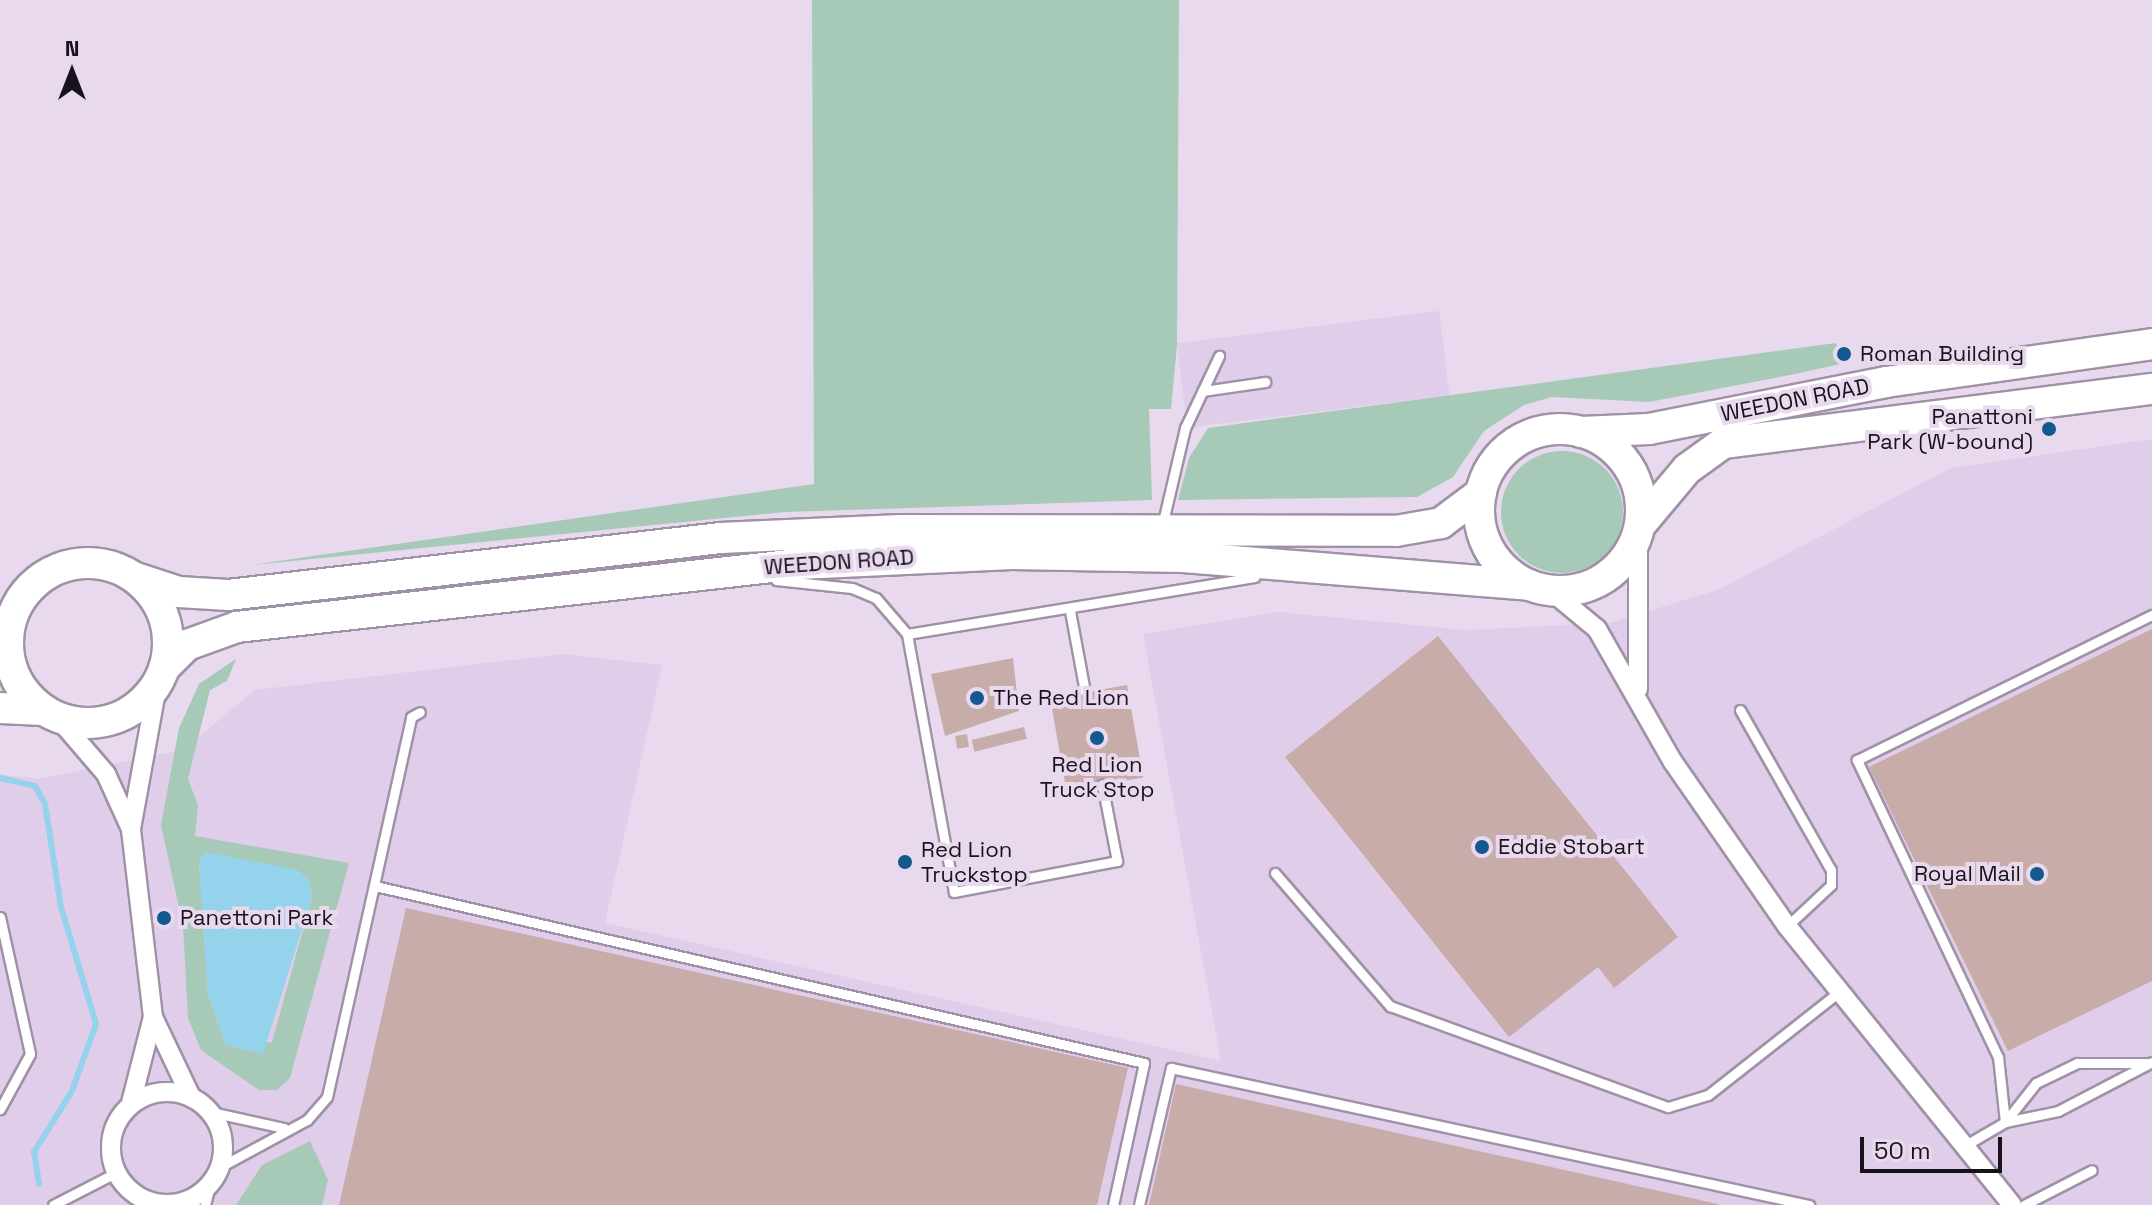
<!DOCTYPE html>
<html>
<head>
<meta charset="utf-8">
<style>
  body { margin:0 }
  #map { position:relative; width:2152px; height:1205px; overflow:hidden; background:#e8d9ee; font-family:"Space Grotesk",sans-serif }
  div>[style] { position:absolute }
  .built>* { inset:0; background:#e0cde9; transform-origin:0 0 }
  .green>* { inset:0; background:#a6cab7 }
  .round { border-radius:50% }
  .water>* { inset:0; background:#95d2eb }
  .stream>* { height:6px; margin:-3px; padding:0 3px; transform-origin:3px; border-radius:3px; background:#95d2eb }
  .building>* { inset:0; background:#c8acaa; transform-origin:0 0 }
  .roads { filter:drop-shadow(2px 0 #a092a6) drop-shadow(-2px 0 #a092a6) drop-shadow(0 2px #a092a6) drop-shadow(0 -2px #a092a6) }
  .service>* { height:9px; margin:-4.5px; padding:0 4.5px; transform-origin:4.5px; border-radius:4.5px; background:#fff }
  .minor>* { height:18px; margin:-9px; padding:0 9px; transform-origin:9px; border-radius:9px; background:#fff }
  .minor>.ring { margin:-9px; padding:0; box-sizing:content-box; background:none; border:18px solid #fff; border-radius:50% }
  .trunk>* { height:30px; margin:-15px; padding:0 15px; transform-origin:15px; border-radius:15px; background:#fff }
  .trunk>.ring { margin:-15px; padding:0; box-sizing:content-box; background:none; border:30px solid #fff; border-radius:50% }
  .dots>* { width:22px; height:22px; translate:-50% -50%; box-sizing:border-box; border:4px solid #e8d9ee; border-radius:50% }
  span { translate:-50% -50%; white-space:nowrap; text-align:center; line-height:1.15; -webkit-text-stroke:8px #e8d9ee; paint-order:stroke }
  .poi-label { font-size:22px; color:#18131a }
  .left { translate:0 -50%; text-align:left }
  .right { translate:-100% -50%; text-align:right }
  .street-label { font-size:22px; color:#18131a }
  .north { position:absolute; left:32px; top:32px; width:80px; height:80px; -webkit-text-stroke:6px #e8d9ee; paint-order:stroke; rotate:0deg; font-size:22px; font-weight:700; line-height:32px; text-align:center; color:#18131a }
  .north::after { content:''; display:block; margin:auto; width:28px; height:36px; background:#18131a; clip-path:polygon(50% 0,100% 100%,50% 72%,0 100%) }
  .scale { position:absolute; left:1860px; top:1137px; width:142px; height:36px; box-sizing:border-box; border:4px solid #18131a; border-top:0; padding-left:10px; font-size:24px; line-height:28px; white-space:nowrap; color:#18131a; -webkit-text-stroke:6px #e8d9ee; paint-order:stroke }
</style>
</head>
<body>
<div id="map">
  <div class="built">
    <div style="left:1439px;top:311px;width:85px;height:264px;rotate:83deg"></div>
    <div style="clip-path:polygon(2152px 439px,2152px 1205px,0 1205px,0 774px,38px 779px,183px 750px,255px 690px,563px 654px,662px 665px,605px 923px,1221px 1061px,1143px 634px,1278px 612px,1466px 630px,1610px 623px,1720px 589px,1951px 468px)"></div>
  </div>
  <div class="green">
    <div style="clip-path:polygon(812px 0,1179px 0,1177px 345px,1171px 409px,1149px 409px,1152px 500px,785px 512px,251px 565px,814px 484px)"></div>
    <div style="clip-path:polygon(1836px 343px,1845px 363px,1795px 374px,1649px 402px,1552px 397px,1524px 405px,1484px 431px,1453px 477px,1417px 497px,1178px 500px,1189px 458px,1208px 428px)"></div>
    <div class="round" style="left:1501px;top:451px;width:122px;height:122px"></div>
    <div style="clip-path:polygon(evenodd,236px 659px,227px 681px,210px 690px,188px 779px,198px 805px,195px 836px,349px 863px,290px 1078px,277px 1090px,259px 1090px,201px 1050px,188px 1018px,183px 926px,161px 825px,179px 728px,199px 684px,236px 659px,199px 861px,309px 880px,312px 897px,272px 1042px,226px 1045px,208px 994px,199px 861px)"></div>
    <div style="clip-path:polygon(310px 1141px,328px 1180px,322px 1205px,236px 1205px,262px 1165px)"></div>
  </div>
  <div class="water">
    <div style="clip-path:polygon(206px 852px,298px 870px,309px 880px,312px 897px,263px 1054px,226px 1045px,208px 994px,199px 861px)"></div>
  </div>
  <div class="stream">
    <div style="left:0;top:778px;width:36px;rotate:13deg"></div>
    <div style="left:35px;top:786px;width:21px;rotate:61deg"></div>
    <div style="left:45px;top:804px;width:104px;rotate:81.2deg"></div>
    <div style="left:61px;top:907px;width:122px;rotate:73.3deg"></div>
    <div style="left:96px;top:1024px;width:71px;rotate:109.7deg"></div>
    <div style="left:72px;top:1091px;width:72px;rotate:121.9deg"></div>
    <div style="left:34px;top:1152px;width:32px;rotate:81deg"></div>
  </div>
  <div class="building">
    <div style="clip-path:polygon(2152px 629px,2152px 981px,2008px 1051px,1869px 767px)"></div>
    <div style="clip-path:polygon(1438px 636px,1678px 937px,1614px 988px,1598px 967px,1509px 1037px,1285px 757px)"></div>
    <div style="clip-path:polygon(1013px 658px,1019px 711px,945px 736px,931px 674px)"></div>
    <div style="left:1127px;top:685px;width:94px;height:78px;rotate:80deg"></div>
    <div style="left:1024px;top:727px;width:12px;height:54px;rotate:76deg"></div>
    <div style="left:967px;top:734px;width:13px;height:12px;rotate:81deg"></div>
    <div style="clip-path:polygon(406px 908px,1128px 1068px,1097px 1205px,339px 1205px)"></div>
    <div style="clip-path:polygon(1176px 1084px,1718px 1204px,1718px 1205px,1149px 1205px)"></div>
  </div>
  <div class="roads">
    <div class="service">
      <div style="left:1203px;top:391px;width:63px;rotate:-8.3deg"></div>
      <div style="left:1162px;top:526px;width:101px;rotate:-76.8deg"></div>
      <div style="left:1185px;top:428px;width:80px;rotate:-64.7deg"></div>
      <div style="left:776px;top:580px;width:76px;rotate:6deg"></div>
      <div style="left:852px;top:588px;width:26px;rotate:23deg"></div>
      <div style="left:876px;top:598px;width:48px;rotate:49.3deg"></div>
      <div style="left:907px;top:634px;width:262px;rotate:79.7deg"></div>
      <div style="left:954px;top:892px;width:166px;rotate:-10.8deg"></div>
      <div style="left:1117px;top:861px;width:78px;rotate:-101deg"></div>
      <div style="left:1070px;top:611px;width:82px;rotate:79.5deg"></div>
      <div style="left:907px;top:634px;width:352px;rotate:-9.3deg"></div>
      <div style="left:1740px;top:710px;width:184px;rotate:60.4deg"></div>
      <div style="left:1831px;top:870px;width:15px;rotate:90deg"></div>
      <div style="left:1831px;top:885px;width:60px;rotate:137deg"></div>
      <div style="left:1275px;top:873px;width:176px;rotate:49.2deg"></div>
      <div style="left:1390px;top:1006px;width:296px;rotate:20deg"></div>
      <div style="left:1668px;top:1107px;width:42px;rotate:-16.7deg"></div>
      <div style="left:1708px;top:1095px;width:168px;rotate:-38.2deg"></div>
      <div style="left:375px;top:886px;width:789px;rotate:12.96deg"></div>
      <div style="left:1144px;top:1063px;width:145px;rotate:102.3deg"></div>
      <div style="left:0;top:917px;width:140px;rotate:77.6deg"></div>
      <div style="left:30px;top:1054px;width:63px;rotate:118.6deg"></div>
      <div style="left:211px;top:1112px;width:75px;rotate:12.4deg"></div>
      <div style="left:2005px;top:1122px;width:65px;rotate:-96.1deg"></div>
      <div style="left:1998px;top:1057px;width:329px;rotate:-115.4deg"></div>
      <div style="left:1857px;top:760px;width:329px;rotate:-26.2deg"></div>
      <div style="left:2005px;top:1122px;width:50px;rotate:-51.5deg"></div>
      <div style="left:2036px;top:1083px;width:46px;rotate:-26deg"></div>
      <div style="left:2077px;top:1063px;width:69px"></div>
      <div style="left:1964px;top:1146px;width:48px;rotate:-30.3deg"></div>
      <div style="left:2005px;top:1122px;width:54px;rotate:-11.7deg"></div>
      <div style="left:2058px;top:1111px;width:106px;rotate:-27.5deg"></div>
      <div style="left:220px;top:1167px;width:99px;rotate:-28.4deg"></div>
      <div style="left:307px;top:1120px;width:30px;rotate:-49deg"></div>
      <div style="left:327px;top:1097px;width:389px;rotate:-77.5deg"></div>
      <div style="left:411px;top:717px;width:10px;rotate:-29deg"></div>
      <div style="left:145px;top:1201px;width:6px;rotate:45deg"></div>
      <div style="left:53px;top:1205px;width:70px;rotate:-27.3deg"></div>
      <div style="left:205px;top:1205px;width:21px;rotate:-76deg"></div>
      <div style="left:1139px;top:1205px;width:141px;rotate:-76.9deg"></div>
      <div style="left:1171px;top:1068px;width:653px;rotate:12.12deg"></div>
      <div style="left:2024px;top:1205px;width:76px;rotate:-27.2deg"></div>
    </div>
    <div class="minor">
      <div style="left:1638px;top:532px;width:157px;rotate:90deg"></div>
      <div style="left:1550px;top:590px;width:61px;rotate:39.7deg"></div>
      <div style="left:1597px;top:629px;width:153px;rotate:60.3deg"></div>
      <div style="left:1673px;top:762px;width:200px;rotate:55.2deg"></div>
      <div style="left:1787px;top:926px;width:358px;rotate:51.1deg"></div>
      <div style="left:57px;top:717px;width:75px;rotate:49.3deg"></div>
      <div style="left:106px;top:774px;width:60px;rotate:65.6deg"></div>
      <div style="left:153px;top:1017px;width:89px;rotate:64.6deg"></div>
      <div class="ring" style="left:111px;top:1092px;width:94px;height:94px"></div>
      <div style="left:131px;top:1103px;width:89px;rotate:-75.7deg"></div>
      <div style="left:153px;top:1017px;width:189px;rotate:-96.7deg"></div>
      <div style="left:131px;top:829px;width:150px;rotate:-79.7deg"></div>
    </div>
    <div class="trunk">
      <div class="ring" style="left:1479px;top:429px;width:132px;height:132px"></div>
      <div style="left:1581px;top:432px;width:68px;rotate:-2.5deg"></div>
      <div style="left:1649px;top:429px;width:242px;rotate:-11.2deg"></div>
      <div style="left:1886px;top:382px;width:269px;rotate:-8.1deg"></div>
      <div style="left:1640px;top:525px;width:73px;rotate:-50deg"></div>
      <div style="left:1687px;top:469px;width:44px;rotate:-35.8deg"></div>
      <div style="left:1723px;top:443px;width:432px;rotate:-7.2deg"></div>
      <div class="ring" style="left:8px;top:563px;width:130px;height:130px"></div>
      <div style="left:136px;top:578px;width:45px;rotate:18deg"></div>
      <div style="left:179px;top:592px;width:49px;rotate:3.5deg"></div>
      <div style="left:228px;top:595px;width:495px;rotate:-6.6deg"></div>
      <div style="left:720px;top:538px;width:181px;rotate:-2.5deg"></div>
      <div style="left:901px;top:530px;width:495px;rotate:0.1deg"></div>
      <div style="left:1396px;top:531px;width:46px;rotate:-10.1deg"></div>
      <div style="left:1441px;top:523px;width:50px;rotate:-36.9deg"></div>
      <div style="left:164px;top:668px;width:33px;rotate:-45deg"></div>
      <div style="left:187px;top:645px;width:53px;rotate:-19.8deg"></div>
      <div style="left:237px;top:627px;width:566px;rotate:-6.4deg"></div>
      <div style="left:799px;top:564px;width:213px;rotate:-2.7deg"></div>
      <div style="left:1012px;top:554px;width:171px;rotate:1deg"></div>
      <div style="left:1183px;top:557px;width:347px;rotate:4.6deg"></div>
      <div style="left:0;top:708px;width:43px;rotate:2.7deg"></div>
    </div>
  </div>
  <div class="dots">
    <div style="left:1844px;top:354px;background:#14598e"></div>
    <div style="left:2049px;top:429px;background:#14598e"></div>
    <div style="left:977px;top:698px;background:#14598e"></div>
    <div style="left:1097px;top:738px;background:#14598e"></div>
    <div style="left:1482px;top:847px;background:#14598e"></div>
    <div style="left:905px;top:862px;background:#14598e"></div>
    <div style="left:2037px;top:874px;background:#14598e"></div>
    <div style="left:164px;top:918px;background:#14598e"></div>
  </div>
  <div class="poi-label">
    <span class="left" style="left:1860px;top:354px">Roman Building</span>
    <span class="right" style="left:2033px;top:429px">Panattoni<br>Park (W-bound)</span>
    <span class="left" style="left:993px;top:698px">The Red Lion</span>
    <span style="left:1097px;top:777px">Red Lion<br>Truck Stop</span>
    <span class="left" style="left:1498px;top:847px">Eddie Stobart</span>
    <span class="left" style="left:921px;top:862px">Red Lion<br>Truckstop</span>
    <span class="right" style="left:2021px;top:874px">Royal Mail</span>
    <span class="left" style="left:180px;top:918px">Panettoni Park</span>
  </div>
  <div class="street-label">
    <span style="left:1795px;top:400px;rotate:-11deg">WEEDON ROAD</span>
    <span style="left:839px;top:562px;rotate:-4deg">WEEDON ROAD</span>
  </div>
  <div class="north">N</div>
  <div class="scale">50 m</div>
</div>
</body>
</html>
